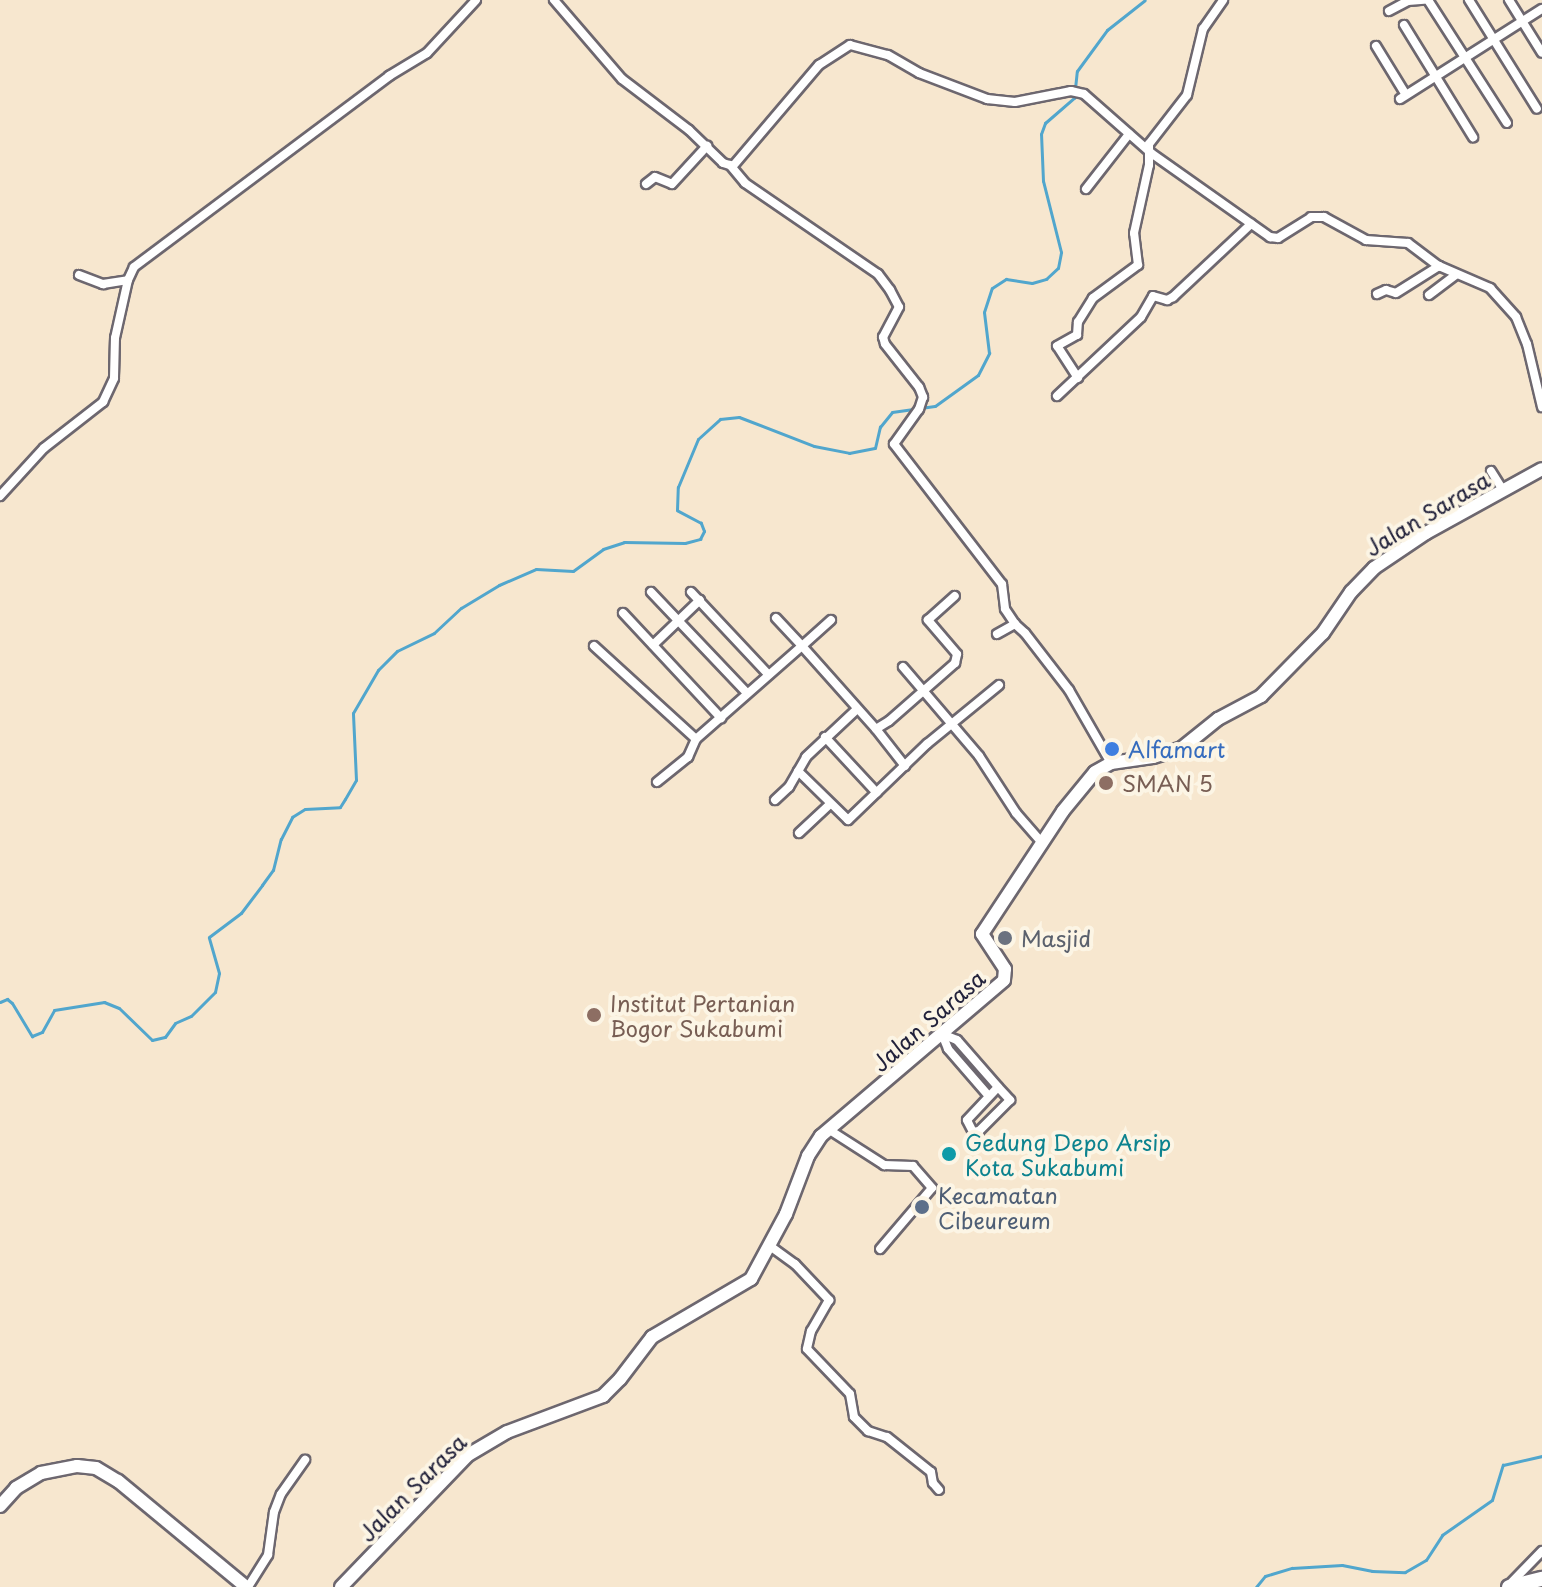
<!DOCTYPE html>
<html>
<head>
<meta charset="utf-8">
<style>
  body { margin:0 }
  #map { position:relative; width:1542px; height:1587px; overflow:hidden; background:#f7e7cf; font-family:"Playpen Sans",sans-serif }
  div>[style] { position:absolute }
  .stream>* { height:3px; margin:-1.5px; padding:0 1.5px; transform-origin:1.5px; border-radius:1.5px; background:#51a6cd }
  .roads { filter:drop-shadow(2px 0 #6d676f) drop-shadow(-2px 0 #6d676f) drop-shadow(0 2px #6d676f) drop-shadow(0 -2px #6d676f) }
  .street>* { height:8px; margin:-4px; padding:0 4px; transform-origin:4px; border-radius:4px; background:#fff }
  .secondary>* { height:12px; margin:-6px; padding:0 6px; transform-origin:6px; border-radius:6px; background:#fff }
  .primary>* { height:14px; margin:-7px; padding:0 7px; transform-origin:7px; border-radius:7px; background:#fff }
  .dots>* { width:22px; height:22px; translate:-50% -50%; box-sizing:border-box; border:4px solid #fcf5e5; border-radius:50% }
  span { translate:-50% -50%; white-space:nowrap; text-align:center; line-height:1.15; -webkit-text-stroke:8px #fcf5e5; paint-order:stroke }
  .street-label { font-size:22px; color:#22223b }
  .shop-label { font-size:22px; color:#366cbe }
  .left { translate:0 -50%; text-align:left }
  .education-label { font-size:22px; color:#785e54 }
  .worship-label { font-size:22px; color:#5b616d }
  .culture-label { font-size:22px; color:#0d838f }
  .service-label { font-size:22px; color:#4e5e75 }
</style>
</head>
<body>
<div id="map">
  <div class="stream">
    <div style="left:0;top:1002px;width:8px;rotate:-23deg"></div>
    <div style="left:7px;top:999px;width:6px;rotate:39deg"></div>
    <div style="left:12px;top:1003px;width:39px;rotate:59deg"></div>
    <div style="left:32px;top:1036px;width:11px;rotate:-22deg"></div>
    <div style="left:42px;top:1032px;width:25px;rotate:-61deg"></div>
    <div style="left:54px;top:1010px;width:51px;rotate:-9.1deg"></div>
    <div style="left:104px;top:1002px;width:16px;rotate:22deg"></div>
    <div style="left:119px;top:1008px;width:46px;rotate:44.1deg"></div>
    <div style="left:152px;top:1040px;width:13px;rotate:-13deg"></div>
    <div style="left:165px;top:1037px;width:17px;rotate:-54deg"></div>
    <div style="left:175px;top:1023px;width:17px;rotate:-24deg"></div>
    <div style="left:191px;top:1016px;width:34px;rotate:-45deg"></div>
    <div style="left:215px;top:992px;width:19px;rotate:-78deg"></div>
    <div style="left:219px;top:973px;width:37px;rotate:-106deg"></div>
    <div style="left:209px;top:937px;width:40px;rotate:-37deg"></div>
    <div style="left:241px;top:913px;width:35px;rotate:-53deg"></div>
    <div style="left:262px;top:885px;width:19px;rotate:-54deg"></div>
    <div style="left:273px;top:870px;width:32px;rotate:-76deg"></div>
    <div style="left:281px;top:839px;width:25px;rotate:-63deg"></div>
    <div style="left:292px;top:817px;width:15px;rotate:-32deg"></div>
    <div style="left:305px;top:809px;width:35px;rotate:-3deg"></div>
    <div style="left:340px;top:807px;width:9px;rotate:-58deg"></div>
    <div style="left:345px;top:799px;width:22px;rotate:-60deg"></div>
    <div style="left:356px;top:780px;width:67px;rotate:-92.6deg"></div>
    <div style="left:353px;top:713px;width:50px;rotate:-59.8deg"></div>
    <div style="left:378px;top:670px;width:27px;rotate:-45deg"></div>
    <div style="left:397px;top:651px;width:41px;rotate:-25.9deg"></div>
    <div style="left:434px;top:633px;width:37px;rotate:-43deg"></div>
    <div style="left:461px;top:608px;width:44px;rotate:-31.2deg"></div>
    <div style="left:499px;top:585px;width:40px;rotate:-23.4deg"></div>
    <div style="left:536px;top:569px;width:37px;rotate:3deg"></div>
    <div style="left:573px;top:571px;width:37px;rotate:-36deg"></div>
    <div style="left:603px;top:549px;width:22px;rotate:-18deg"></div>
    <div style="left:624px;top:542px;width:61px;rotate:0.9deg"></div>
    <div style="left:685px;top:543px;width:16px;rotate:-15deg"></div>
    <div style="left:700px;top:539px;width:9px;rotate:-63deg"></div>
    <div style="left:704px;top:531px;width:9px;rotate:-111deg"></div>
    <div style="left:701px;top:523px;width:27px;rotate:-152deg"></div>
    <div style="left:677px;top:510px;width:23px;rotate:-88deg"></div>
    <div style="left:678px;top:487px;width:52px;rotate:-67.4deg"></div>
    <div style="left:698px;top:439px;width:30px;rotate:-42deg"></div>
    <div style="left:720px;top:419px;width:19px;rotate:-6deg"></div>
    <div style="left:739px;top:417px;width:80px;rotate:21.1deg"></div>
    <div style="left:814px;top:446px;width:36px;rotate:11deg"></div>
    <div style="left:849px;top:453px;width:26px;rotate:-11deg"></div>
    <div style="left:875px;top:448px;width:22px;rotate:-77deg"></div>
    <div style="left:880px;top:427px;width:19px;rotate:-51deg"></div>
    <div style="left:892px;top:412px;width:43px;rotate:-7.9deg"></div>
    <div style="left:935px;top:406px;width:53px;rotate:-35.8deg"></div>
    <div style="left:978px;top:375px;width:25px;rotate:-63deg"></div>
    <div style="left:989px;top:353px;width:41px;rotate:-97deg"></div>
    <div style="left:984px;top:312px;width:25px;rotate:-72deg"></div>
    <div style="left:992px;top:288px;width:17px;rotate:-33deg"></div>
    <div style="left:1006px;top:279px;width:26px;rotate:9deg"></div>
    <div style="left:1032px;top:283px;width:15px;rotate:-16deg"></div>
    <div style="left:1046px;top:279px;width:16px;rotate:-43deg"></div>
    <div style="left:1058px;top:268px;width:16px;rotate:-79deg"></div>
    <div style="left:1061px;top:252px;width:73px;rotate:-104.2deg"></div>
    <div style="left:1043px;top:181px;width:47px;rotate:-92.4deg"></div>
    <div style="left:1041px;top:134px;width:12px;rotate:-70deg"></div>
    <div style="left:1045px;top:123px;width:38px;rotate:-41deg"></div>
    <div style="left:1074px;top:98px;width:27px;rotate:-84deg"></div>
    <div style="left:1077px;top:71px;width:51px;rotate:-53.8deg"></div>
    <div style="left:1107px;top:30px;width:48px;rotate:-38.3deg"></div>
    <div style="left:1256px;top:1587px;width:14px;rotate:-51deg"></div>
    <div style="left:1265px;top:1576px;width:28px;rotate:-17deg"></div>
    <div style="left:1292px;top:1568px;width:50px;rotate:-3.4deg"></div>
    <div style="left:1342px;top:1565px;width:31px;rotate:11deg"></div>
    <div style="left:1372px;top:1571px;width:33px;rotate:2deg"></div>
    <div style="left:1405px;top:1572px;width:24px;rotate:-30deg"></div>
    <div style="left:1426px;top:1560px;width:30px;rotate:-57deg"></div>
    <div style="left:1442px;top:1535px;width:61px;rotate:-35deg"></div>
    <div style="left:1492px;top:1500px;width:37px;rotate:-73deg"></div>
    <div style="left:1503px;top:1465px;width:40px;rotate:-13deg"></div>
  </div>
  <div class="roads">
    <div class="street">
      <div style="left:554px;top:0;width:104px;rotate:49.3deg"></div>
      <div style="left:622px;top:79px;width:84px;rotate:37.3deg"></div>
      <div style="left:689px;top:130px;width:47px;rotate:44.1deg"></div>
      <div style="left:723px;top:163px;width:10px;rotate:17deg"></div>
      <div style="left:733px;top:166px;width:133px;rotate:-49.6deg"></div>
      <div style="left:819px;top:65px;width:37px;rotate:-33deg"></div>
      <div style="left:850px;top:45px;width:39px;rotate:15deg"></div>
      <div style="left:888px;top:55px;width:36px;rotate:30deg"></div>
      <div style="left:919px;top:73px;width:73px;rotate:20.9deg"></div>
      <div style="left:987px;top:99px;width:28px;rotate:6deg"></div>
      <div style="left:1015px;top:102px;width:57px;rotate:-11.1deg"></div>
      <div style="left:1071px;top:91px;width:13px;rotate:13deg"></div>
      <div style="left:1084px;top:94px;width:89px;rotate:41.4deg"></div>
      <div style="left:1151px;top:153px;width:146px;rotate:35.2deg"></div>
      <div style="left:1270px;top:237px;width:8px;rotate:7deg"></div>
      <div style="left:1278px;top:238px;width:39px;rotate:-32deg"></div>
      <div style="left:1311px;top:217px;width:13px"></div>
      <div style="left:1324px;top:217px;width:48px;rotate:28.7deg"></div>
      <div style="left:1366px;top:240px;width:42px;rotate:4.1deg"></div>
      <div style="left:1408px;top:243px;width:39px;rotate:37deg"></div>
      <div style="left:1439px;top:266px;width:56px;rotate:23.3deg"></div>
      <div style="left:1490px;top:288px;width:39px;rotate:48deg"></div>
      <div style="left:1516px;top:317px;width:29px;rotate:68deg"></div>
      <div style="left:1527px;top:344px;width:65px;rotate:76.6deg"></div>
      <div style="left:1428px;top:0;width:146px;rotate:57.3deg"></div>
      <div style="left:1469px;top:0;width:128px;rotate:58deg"></div>
      <div style="left:1509px;top:0;width:62px;rotate:58.1deg"></div>
      <div style="left:1389px;top:11px;width:21px;rotate:-28deg"></div>
      <div style="left:1408px;top:1px;width:16px;rotate:-4deg"></div>
      <div style="left:1404px;top:25px;width:132px;rotate:58.4deg"></div>
      <div style="left:1376px;top:46px;width:57px;rotate:58.5deg"></div>
      <div style="left:1400px;top:99px;width:168px;rotate:-32.4deg"></div>
      <div style="left:730px;top:165px;width:23px;rotate:50deg"></div>
      <div style="left:745px;top:183px;width:161px;rotate:34.4deg"></div>
      <div style="left:878px;top:274px;width:20px;rotate:53deg"></div>
      <div style="left:890px;top:290px;width:19px;rotate:62deg"></div>
      <div style="left:899px;top:307px;width:34px;rotate:118deg"></div>
      <div style="left:883px;top:337px;width:7px;rotate:74deg"></div>
      <div style="left:885px;top:344px;width:55px;rotate:51.7deg"></div>
      <div style="left:919px;top:387px;width:11px;rotate:68deg"></div>
      <div style="left:923px;top:397px;width:13px;rotate:108deg"></div>
      <div style="left:919px;top:409px;width:43px;rotate:125.5deg"></div>
      <div style="left:894px;top:444px;width:177px;rotate:52.4deg"></div>
      <div style="left:1002px;top:584px;width:25px;rotate:83deg"></div>
      <div style="left:1005px;top:609px;width:18px;rotate:56deg"></div>
      <div style="left:646px;top:184px;width:11px;rotate:-38deg"></div>
      <div style="left:655px;top:177px;width:18px;rotate:22deg"></div>
      <div style="left:672px;top:184px;width:52px;rotate:-47.4deg"></div>
      <div style="left:1086px;top:189px;width:70px;rotate:-52deg"></div>
      <div style="left:79px;top:275px;width:26px;rotate:21deg"></div>
      <div style="left:103px;top:284px;width:25px;rotate:-9deg"></div>
      <div style="left:1377px;top:294px;width:10px;rotate:-24deg"></div>
      <div style="left:1386px;top:290px;width:10px;rotate:17deg"></div>
      <div style="left:1396px;top:293px;width:51px;rotate:-32.1deg"></div>
      <div style="left:1429px;top:295px;width:34px;rotate:-37deg"></div>
      <div style="left:1078px;top:378px;width:38px;rotate:-123deg"></div>
      <div style="left:1057px;top:346px;width:23px;rotate:-29deg"></div>
      <div style="left:1077px;top:335px;width:13px;rotate:-86deg"></div>
      <div style="left:1078px;top:322px;width:28px;rotate:-58deg"></div>
      <div style="left:1093px;top:298px;width:56px;rotate:-36.3deg"></div>
      <div style="left:1138px;top:265px;width:32px;rotate:-97deg"></div>
      <div style="left:1134px;top:233px;width:70px;rotate:-77.6deg"></div>
      <div style="left:1149px;top:165px;width:21px;rotate:-90deg"></div>
      <div style="left:1149px;top:144px;width:62px;rotate:-52.2deg"></div>
      <div style="left:1187px;top:95px;width:68px;rotate:-76.4deg"></div>
      <div style="left:1203px;top:29px;width:35px;rotate:-55deg"></div>
      <div style="left:1057px;top:396px;width:115px;rotate:-43.2deg"></div>
      <div style="left:1141px;top:317px;width:24px;rotate:-60deg"></div>
      <div style="left:1153px;top:296px;width:15px;rotate:16deg"></div>
      <div style="left:1167px;top:300px;width:7px;rotate:-27deg"></div>
      <div style="left:1173px;top:297px;width:107px;rotate:-43.1deg"></div>
      <div style="left:1491px;top:471px;width:22px;rotate:58deg"></div>
      <div style="left:0;top:496px;width:65px;rotate:-47.5deg"></div>
      <div style="left:44px;top:448px;width:75px;rotate:-37.9deg"></div>
      <div style="left:103px;top:402px;width:26px;rotate:-65deg"></div>
      <div style="left:114px;top:378px;width:40px;rotate:-88.6deg"></div>
      <div style="left:115px;top:338px;width:59px;rotate:-77.4deg"></div>
      <div style="left:128px;top:280px;width:14px;rotate:-65deg"></div>
      <div style="left:134px;top:267px;width:319px;rotate:-36.8deg"></div>
      <div style="left:389px;top:76px;width:44px;rotate:-31.2deg"></div>
      <div style="left:427px;top:53px;width:72px;rotate:-47.2deg"></div>
      <div style="left:1451px;top:501px;width:16px;rotate:63deg"></div>
      <div style="left:651px;top:592px;width:139px;rotate:46.5deg"></div>
      <div style="left:691px;top:592px;width:112px;rotate:46.8deg"></div>
      <div style="left:623px;top:613px;width:144px;rotate:47deg"></div>
      <div style="left:776px;top:618px;width:38px;rotate:47deg"></div>
      <div style="left:802px;top:646px;width:39px;rotate:-42deg"></div>
      <div style="left:997px;top:634px;width:21px;rotate:-29deg"></div>
      <div style="left:1015px;top:624px;width:13px;rotate:42deg"></div>
      <div style="left:1025px;top:633px;width:72px;rotate:52.3deg"></div>
      <div style="left:1069px;top:690px;width:84px;rotate:60.1deg"></div>
      <div style="left:653px;top:645px;width:65px;rotate:-43.8deg"></div>
      <div style="left:594px;top:646px;width:138px;rotate:42.4deg"></div>
      <div style="left:903px;top:667px;width:117px;rotate:49.5deg"></div>
      <div style="left:979px;top:756px;width:68px;rotate:57deg"></div>
      <div style="left:1016px;top:813px;width:41px;rotate:48.9deg"></div>
      <div style="left:876px;top:729px;width:47px;rotate:51.9deg"></div>
      <div style="left:825px;top:737px;width:76px;rotate:47.1deg"></div>
      <div style="left:798px;top:771px;width:70px;rotate:44.4deg"></div>
      <div style="left:848px;top:820px;width:110px;rotate:-43.9deg"></div>
      <div style="left:927px;top:744px;width:93px;rotate:-39.3deg"></div>
      <div style="left:657px;top:782px;width:40px;rotate:-39deg"></div>
      <div style="left:688px;top:757px;width:20px;rotate:-66deg"></div>
      <div style="left:696px;top:739px;width:141px;rotate:-41.3deg"></div>
      <div style="left:802px;top:646px;width:111px;rotate:48.3deg"></div>
      <div style="left:876px;top:729px;width:15px;rotate:-32deg"></div>
      <div style="left:889px;top:721px;width:88px;rotate:-41.3deg"></div>
      <div style="left:955px;top:663px;width:9px;rotate:-77deg"></div>
      <div style="left:957px;top:654px;width:45px;rotate:-130.5deg"></div>
      <div style="left:928px;top:620px;width:36px;rotate:-42deg"></div>
      <div style="left:775px;top:800px;width:19px;rotate:-43deg"></div>
      <div style="left:789px;top:787px;width:34px;rotate:-60deg"></div>
      <div style="left:806px;top:757px;width:69px;rotate:-43.2deg"></div>
      <div style="left:799px;top:833px;width:42px;rotate:-43.1deg"></div>
      <div style="left:942px;top:1034px;width:16px;rotate:22deg"></div>
      <div style="left:957px;top:1040px;width:62px;rotate:48.9deg"></div>
      <div style="left:942px;top:1034px;width:16px;rotate:68deg"></div>
      <div style="left:948px;top:1049px;width:61px;rotate:49deg"></div>
      <div style="left:998px;top:1087px;width:18px;rotate:47deg"></div>
      <div style="left:1010px;top:1100px;width:44px;rotate:135deg"></div>
      <div style="left:979px;top:1131px;width:6px;rotate:171deg"></div>
      <div style="left:973px;top:1132px;width:13px;rotate:-117deg"></div>
      <div style="left:967px;top:1120px;width:45px;rotate:-46.8deg"></div>
      <div style="left:828px;top:1129px;width:67px;rotate:32.7deg"></div>
      <div style="left:884px;top:1165px;width:29px;rotate:2deg"></div>
      <div style="left:913px;top:1166px;width:29px;rotate:49deg"></div>
      <div style="left:932px;top:1188px;width:80px;rotate:130.4deg"></div>
      <div style="left:770px;top:1246px;width:31px;rotate:36deg"></div>
      <div style="left:795px;top:1264px;width:50px;rotate:46.6deg"></div>
      <div style="left:829px;top:1300px;width:36px;rotate:120deg"></div>
      <div style="left:811px;top:1331px;width:18px;rotate:103deg"></div>
      <div style="left:807px;top:1349px;width:62px;rotate:46.3deg"></div>
      <div style="left:850px;top:1394px;width:23px;rotate:80deg"></div>
      <div style="left:854px;top:1417px;width:20px;rotate:45deg"></div>
      <div style="left:868px;top:1431px;width:20px;rotate:18deg"></div>
      <div style="left:887px;top:1437px;width:56px;rotate:38.5deg"></div>
      <div style="left:931px;top:1472px;width:11px;rotate:80deg"></div>
      <div style="left:933px;top:1483px;width:9px;rotate:49deg"></div>
      <div style="left:1508px;top:1586px;width:49px;rotate:-45.8deg"></div>
      <div style="left:248px;top:1587px;width:38px;rotate:-58deg"></div>
      <div style="left:268px;top:1555px;width:43px;rotate:-82.1deg"></div>
      <div style="left:274px;top:1512px;width:19px;rotate:-69deg"></div>
      <div style="left:281px;top:1494px;width:42px;rotate:-54.8deg"></div>
    </div>
    <div class="secondary">
      <div style="left:0;top:1506px;width:24px;rotate:-48deg"></div>
      <div style="left:16px;top:1488px;width:29px;rotate:-31deg"></div>
      <div style="left:41px;top:1473px;width:37px;rotate:-11deg"></div>
      <div style="left:77px;top:1466px;width:19px;rotate:6deg"></div>
      <div style="left:96px;top:1468px;width:26px;rotate:31deg"></div>
      <div style="left:118px;top:1481px;width:166px;rotate:39.6deg"></div>
      <div style="left:341px;top:1587px;width:183px;rotate:-46.1deg"></div>
      <div style="left:468px;top:1455px;width:45px;rotate:-30.5deg"></div>
      <div style="left:507px;top:1432px;width:103px;rotate:-20.6deg"></div>
      <div style="left:603px;top:1396px;width:24px;rotate:-45deg"></div>
      <div style="left:620px;top:1379px;width:53px;rotate:-52.7deg"></div>
      <div style="left:652px;top:1337px;width:115px;rotate:-30.4deg"></div>
      <div style="left:751px;top:1279px;width:74px;rotate:-61.7deg"></div>
      <div style="left:786px;top:1214px;width:62px;rotate:-69.2deg"></div>
      <div style="left:808px;top:1156px;width:24px;rotate:-57deg"></div>
      <div style="left:821px;top:1136px;width:240px;rotate:-40.4deg"></div>
      <div style="left:1004px;top:980px;width:11px;rotate:-85deg"></div>
      <div style="left:1005px;top:969px;width:42px;rotate:-123.3deg"></div>
      <div style="left:982px;top:934px;width:147px;rotate:-56.6deg"></div>
      <div style="left:1063px;top:811px;width:50px;rotate:-50.6deg"></div>
      <div style="left:1095px;top:772px;width:18px;rotate:-29deg"></div>
      <div style="left:1111px;top:763px;width:42px;rotate:-8.1deg"></div>
      <div style="left:1153px;top:757px;width:30px;rotate:-17deg"></div>
      <div style="left:1182px;top:748px;width:46px;rotate:-38.9deg"></div>
      <div style="left:1218px;top:719px;width:49px;rotate:-28.1deg"></div>
      <div style="left:1261px;top:696px;width:88px;rotate:-45.5deg"></div>
      <div style="left:1323px;top:633px;width:50px;rotate:-55.7deg"></div>
      <div style="left:1351px;top:592px;width:33px;rotate:-46deg"></div>
      <div style="left:1374px;top:568px;width:63px;rotate:-33.9deg"></div>
      <div style="left:1426px;top:533px;width:132px;rotate:-28.9deg"></div>
    </div>
    <div class="primary">
      <div style="left:1509px;top:1587px;width:34px;rotate:-14deg"></div>
    </div>
  </div>
  <div class="dots">
    <div style="left:1112px;top:749px;background:#3f7fe0"></div>
    <div style="left:1106px;top:783px;background:#8d6e63"></div>
    <div style="left:1005px;top:938px;background:#6b7280"></div>
    <div style="left:594px;top:1015px;background:#8d6e63"></div>
    <div style="left:949px;top:1154px;background:#0f9aa8"></div>
    <div style="left:922px;top:1207px;background:#5c6f8a"></div>
  </div>
  <div class="street-label">
    <span style="left:1427px;top:513px;rotate:-31deg">Jalan Sarasa</span>
    <span style="left:928px;top:1020px;rotate:-41deg">Jalan Sarasa</span>
    <span style="left:412px;top:1487px;rotate:-45deg">Jalan Sarasa</span>
  </div>
  <div class="shop-label">
    <span class="left" style="left:1128px;top:749px">Alfamart</span>
  </div>
  <div class="education-label">
    <span class="left" style="left:1122px;top:783px">SMAN 5</span>
    <span class="left" style="left:610px;top:1015px">Institut Pertanian<br>Bogor Sukabumi</span>
  </div>
  <div class="worship-label">
    <span class="left" style="left:1021px;top:938px">Masjid</span>
  </div>
  <div class="culture-label">
    <span class="left" style="left:965px;top:1154px">Gedung Depo Arsip<br>Kota Sukabumi</span>
  </div>
  <div class="service-label">
    <span class="left" style="left:938px;top:1207px">Kecamatan<br>Cibeureum</span>
  </div>
</div>
</body>
</html>
